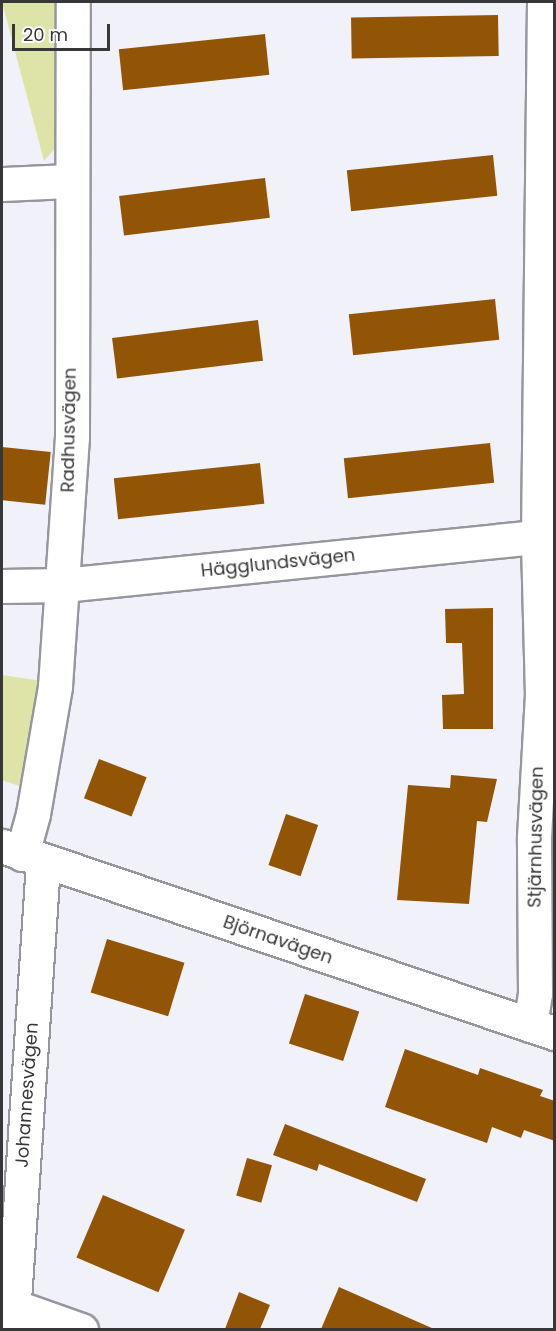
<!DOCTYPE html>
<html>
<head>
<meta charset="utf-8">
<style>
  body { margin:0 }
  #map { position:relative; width:556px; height:1331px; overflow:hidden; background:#f1f2f9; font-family:Poppins,sans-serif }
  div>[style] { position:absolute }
  .green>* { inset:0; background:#dee4a7 }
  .building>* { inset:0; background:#925506; transform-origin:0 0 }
  .roads { filter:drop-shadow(2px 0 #95979d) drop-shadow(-2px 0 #95979d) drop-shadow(0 2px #95979d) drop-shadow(0 -2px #95979d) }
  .minor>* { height:33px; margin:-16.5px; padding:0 16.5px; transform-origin:16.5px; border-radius:16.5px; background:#fff }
  .secondary>* { height:33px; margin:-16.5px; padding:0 16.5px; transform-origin:16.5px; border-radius:16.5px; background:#fff }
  span { translate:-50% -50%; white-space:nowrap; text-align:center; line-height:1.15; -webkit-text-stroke:6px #fff; paint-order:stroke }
  .street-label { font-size:18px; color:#37373a }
  .frame { position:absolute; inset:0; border:3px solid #37373a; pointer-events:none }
  .scale { position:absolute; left:12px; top:24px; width:98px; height:27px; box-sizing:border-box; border:3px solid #37373a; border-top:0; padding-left:8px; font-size:18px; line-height:21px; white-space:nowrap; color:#37373a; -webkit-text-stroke:4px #fff; paint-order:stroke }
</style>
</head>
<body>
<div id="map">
  <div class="green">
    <div style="clip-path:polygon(2px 2px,63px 2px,59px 144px,44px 161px)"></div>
    <div style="clip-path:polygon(2px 675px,42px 681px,19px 786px,2px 780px)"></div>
  </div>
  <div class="building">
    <div style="left:498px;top:15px;width:41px;height:147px;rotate:89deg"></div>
    <div style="left:265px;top:34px;width:41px;height:147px;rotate:84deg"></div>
    <div style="left:493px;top:155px;width:41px;height:147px;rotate:84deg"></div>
    <div style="left:265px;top:178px;width:40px;height:147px;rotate:83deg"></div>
    <div style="left:495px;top:299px;width:41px;height:147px;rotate:84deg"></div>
    <div style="left:258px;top:320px;width:41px;height:147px;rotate:83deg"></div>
    <div style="left:490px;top:443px;width:40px;height:147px;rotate:84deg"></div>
    <div style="left:2px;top:447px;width:49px;height:53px;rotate:6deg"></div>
    <div style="left:260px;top:463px;width:41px;height:147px;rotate:84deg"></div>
    <div style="clip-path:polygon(493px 608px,493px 729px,443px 729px,442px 695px,464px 694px,462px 643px,446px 643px,445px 609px)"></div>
    <div style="left:99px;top:759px;width:51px;height:42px;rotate:21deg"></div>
    <div style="clip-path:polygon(451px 775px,497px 779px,487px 822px,477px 821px,469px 904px,397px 900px,408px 785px,450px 788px)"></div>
    <div style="left:286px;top:814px;width:34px;height:54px;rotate:19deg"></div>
    <div style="left:107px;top:939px;width:81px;height:56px;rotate:17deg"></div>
    <div style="left:305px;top:994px;width:57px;height:52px;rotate:18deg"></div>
    <div style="clip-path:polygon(405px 1049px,478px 1075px,480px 1068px,543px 1090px,540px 1096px,555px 1101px,555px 1141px,524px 1130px,521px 1138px,492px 1127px,487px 1143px,385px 1107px)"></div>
    <div style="clip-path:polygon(285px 1124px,426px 1179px,417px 1202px,319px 1164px,317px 1171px,273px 1155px)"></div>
    <div style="left:247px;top:1158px;width:26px;height:39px;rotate:16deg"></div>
    <div style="left:103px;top:1195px;width:89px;height:68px;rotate:23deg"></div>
    <div style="clip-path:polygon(339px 1287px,434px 1329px,321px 1329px)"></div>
    <div style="clip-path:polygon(239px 1292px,270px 1305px,260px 1329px,225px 1329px)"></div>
  </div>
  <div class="roads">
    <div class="minor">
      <div style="left:2px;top:184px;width:67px;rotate:-2.6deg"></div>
      <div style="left:2px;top:586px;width:61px;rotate:-0.9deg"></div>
      <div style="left:63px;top:585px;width:494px;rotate:-5.8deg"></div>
      <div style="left:22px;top:854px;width:41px;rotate:-74.6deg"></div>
      <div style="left:33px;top:814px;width:130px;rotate:-80.2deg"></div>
      <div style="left:55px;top:686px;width:250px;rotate:-86.1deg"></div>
      <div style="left:72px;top:437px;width:435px;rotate:-89.9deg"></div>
      <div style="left:530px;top:1025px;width:32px;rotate:-81deg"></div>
      <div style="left:535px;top:993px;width:156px;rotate:-90.4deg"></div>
      <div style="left:534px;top:837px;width:142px;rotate:-86.8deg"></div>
      <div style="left:542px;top:695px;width:156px;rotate:-91.5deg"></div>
      <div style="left:538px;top:539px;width:537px;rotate:-89.36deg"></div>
      <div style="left:2px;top:1302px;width:84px;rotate:19.5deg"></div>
      <div style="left:12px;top:1330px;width:470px;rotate:-86.2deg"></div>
    </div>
    <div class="secondary">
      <div style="left:2px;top:846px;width:583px;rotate:18.71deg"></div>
    </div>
  </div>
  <div class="street-label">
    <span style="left:69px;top:430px;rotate:-89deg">Radhusvägen</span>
    <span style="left:278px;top:563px;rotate:-6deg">Hägglundsvägen</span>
    <span style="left:536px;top:837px;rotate:-89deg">Stjärnhusvägen</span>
    <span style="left:278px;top:940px;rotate:19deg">Björnavägen</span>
    <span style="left:27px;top:1095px;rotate:-86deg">Johannesvägen</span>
  </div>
  <div class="frame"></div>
  <div class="scale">20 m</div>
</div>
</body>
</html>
